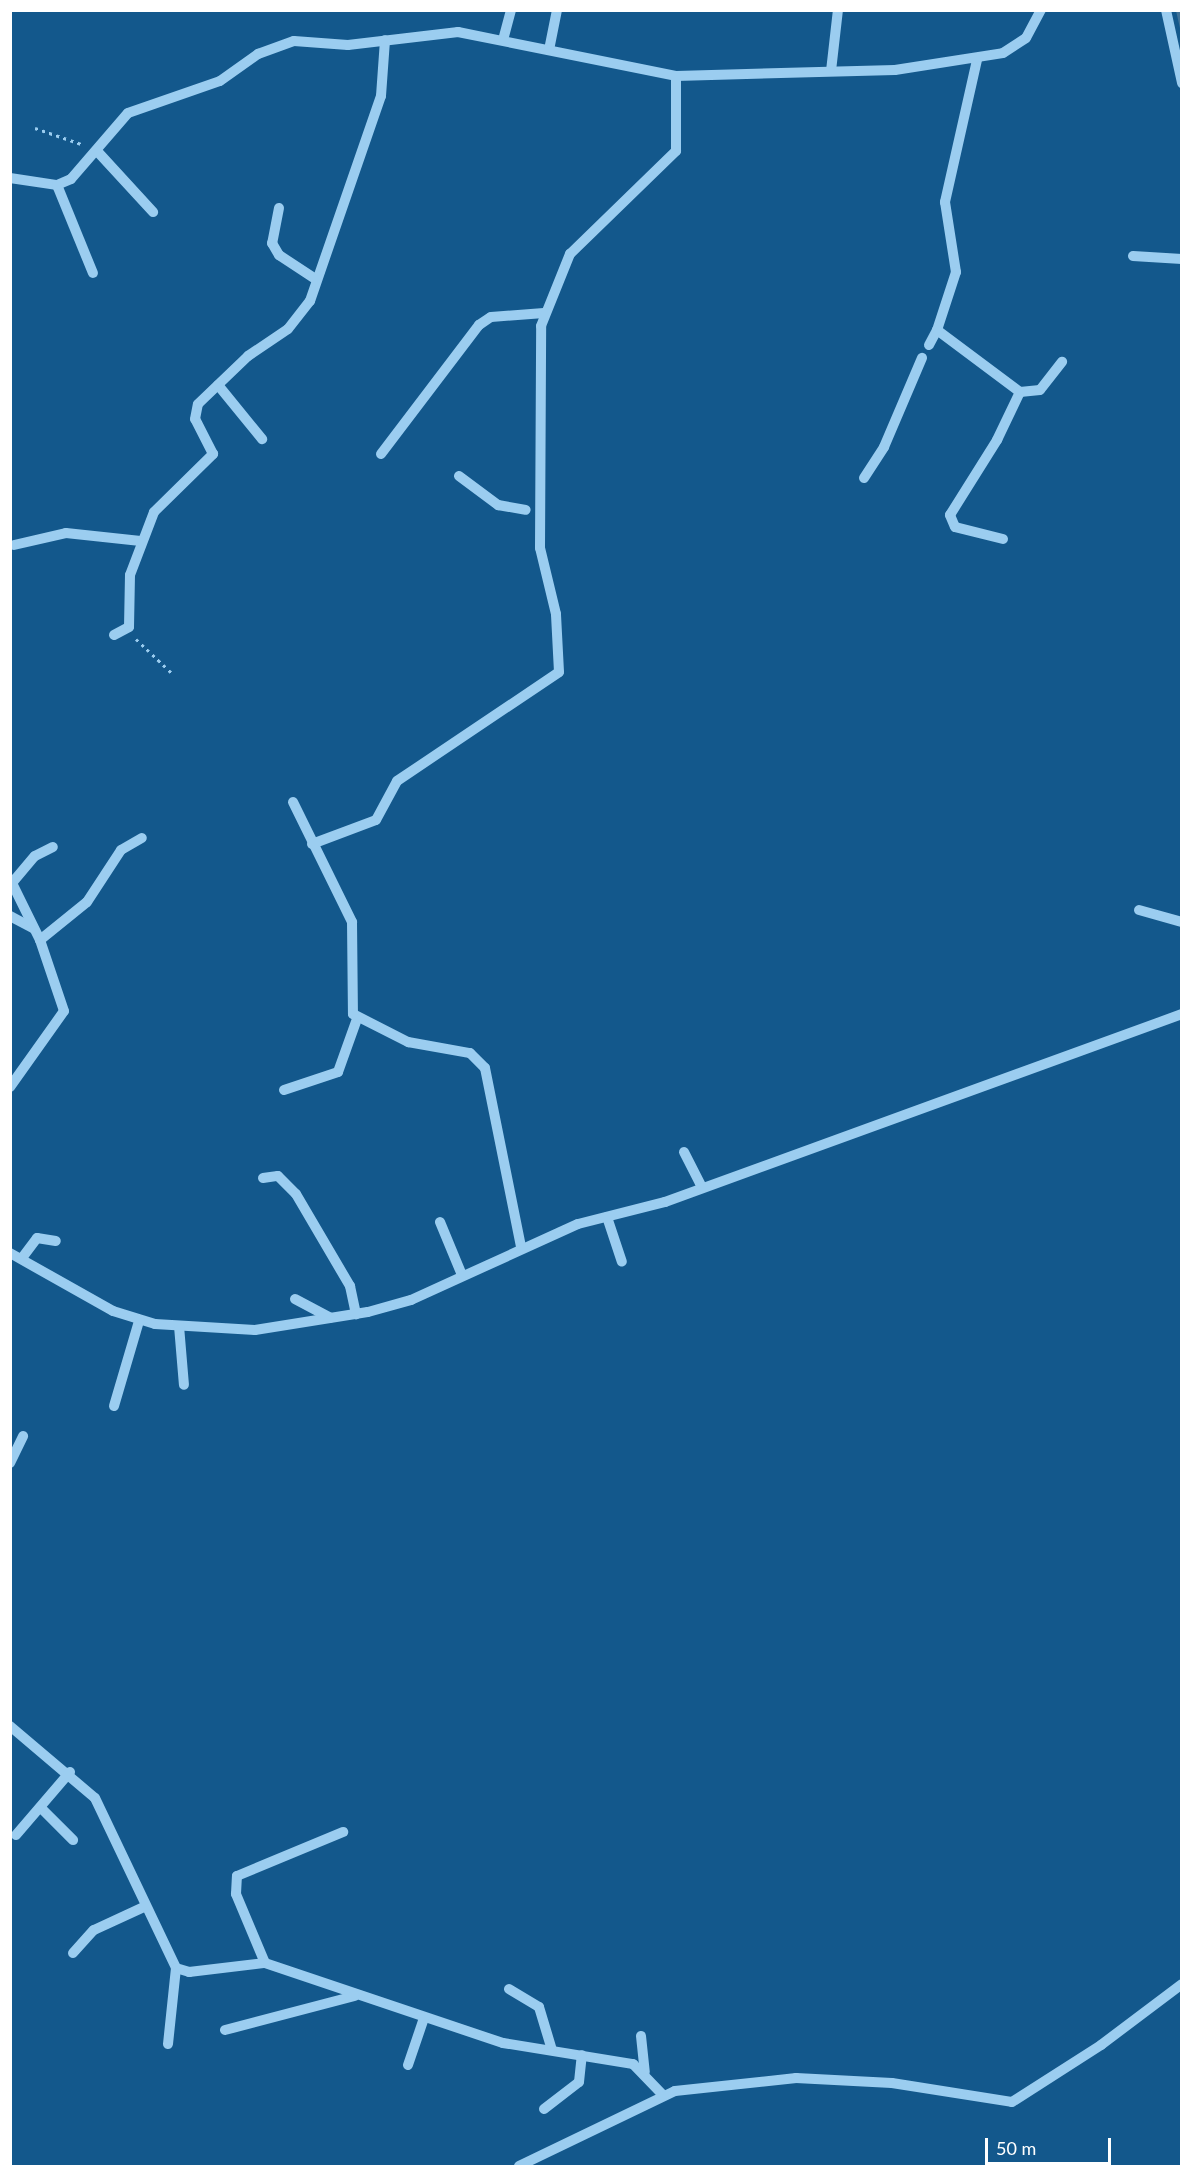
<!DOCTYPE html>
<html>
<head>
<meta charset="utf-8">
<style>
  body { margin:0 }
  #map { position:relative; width:1192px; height:2177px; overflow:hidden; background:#13588c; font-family:Lato,sans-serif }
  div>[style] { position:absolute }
  .stream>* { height:5px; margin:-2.5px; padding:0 2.5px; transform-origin:2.5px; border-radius:2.5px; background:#417399 }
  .path>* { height:3px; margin-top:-1.5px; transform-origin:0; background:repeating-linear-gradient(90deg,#9bcdf0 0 3px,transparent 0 7.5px) }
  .minor>* { height:10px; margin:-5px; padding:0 5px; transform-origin:5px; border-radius:5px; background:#9bcdf0 }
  span { translate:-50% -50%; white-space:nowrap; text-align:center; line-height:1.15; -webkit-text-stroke:4.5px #13588c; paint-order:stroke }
  .frame { position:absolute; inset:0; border:12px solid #fff; pointer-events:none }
  .scale { position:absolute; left:985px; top:2138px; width:126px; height:27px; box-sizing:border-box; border:3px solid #fff; border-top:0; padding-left:8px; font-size:18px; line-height:21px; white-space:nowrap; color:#fff; -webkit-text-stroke:4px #13588c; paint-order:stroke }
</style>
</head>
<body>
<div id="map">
  <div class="stream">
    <div style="left:1178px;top:10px;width:18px;rotate:77deg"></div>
  </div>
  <div class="path">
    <div style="left:35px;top:128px;width:52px;rotate:19.1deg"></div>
    <div style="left:136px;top:639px;width:52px;rotate:43.5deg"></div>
  </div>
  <div class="minor">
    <div style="left:1166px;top:10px;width:75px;rotate:77.6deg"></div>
    <div style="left:503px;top:40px;width:31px;rotate:-75deg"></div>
    <div style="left:549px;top:50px;width:41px;rotate:-78.7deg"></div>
    <div style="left:977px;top:60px;width:146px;rotate:102.7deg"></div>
    <div style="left:945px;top:202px;width:71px;rotate:81.1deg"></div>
    <div style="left:956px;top:272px;width:61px;rotate:108.1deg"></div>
    <div style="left:937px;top:330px;width:104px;rotate:36.8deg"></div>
    <div style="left:1020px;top:392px;width:20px;rotate:-6deg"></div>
    <div style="left:1040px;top:390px;width:36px;rotate:-52deg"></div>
    <div style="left:831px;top:71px;width:61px;rotate:-83.5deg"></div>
    <div style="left:97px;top:151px;width:83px;rotate:47.4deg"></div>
    <div style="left:10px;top:178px;width:48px;rotate:8.5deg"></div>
    <div style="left:57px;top:185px;width:15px;rotate:-23deg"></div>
    <div style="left:71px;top:179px;width:87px;rotate:-49.2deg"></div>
    <div style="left:128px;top:113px;width:97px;rotate:-19.2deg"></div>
    <div style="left:220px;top:81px;width:47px;rotate:-35.4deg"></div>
    <div style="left:258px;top:54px;width:38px;rotate:-20deg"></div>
    <div style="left:294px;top:41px;width:54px;rotate:4.2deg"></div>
    <div style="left:348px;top:45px;width:111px;rotate:-6.7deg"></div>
    <div style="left:458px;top:32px;width:222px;rotate:11.4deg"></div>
    <div style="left:676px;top:76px;width:219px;rotate:-1.6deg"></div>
    <div style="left:895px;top:70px;width:109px;rotate:-8.9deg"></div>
    <div style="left:1003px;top:53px;width:27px;rotate:-33deg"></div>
    <div style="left:1026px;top:38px;width:32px;rotate:-62deg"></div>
    <div style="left:57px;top:185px;width:95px;rotate:67.8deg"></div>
    <div style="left:279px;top:208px;width:36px;rotate:101deg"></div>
    <div style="left:272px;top:243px;width:14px;rotate:60deg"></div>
    <div style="left:279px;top:255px;width:45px;rotate:33.3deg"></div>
    <div style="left:1133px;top:256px;width:49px;rotate:3.5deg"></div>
    <div style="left:929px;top:345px;width:17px;rotate:-62deg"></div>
    <div style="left:218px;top:385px;width:70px;rotate:50.8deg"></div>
    <div style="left:381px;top:454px;width:162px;rotate:-52.8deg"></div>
    <div style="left:479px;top:325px;width:14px;rotate:-34deg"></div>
    <div style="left:491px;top:317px;width:53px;rotate:-4.3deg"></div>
    <div style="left:459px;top:476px;width:49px;rotate:36.6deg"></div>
    <div style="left:498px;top:505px;width:28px;rotate:10deg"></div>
    <div style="left:864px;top:478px;width:37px;rotate:-57deg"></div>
    <div style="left:884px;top:447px;width:97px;rotate:-66.9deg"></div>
    <div style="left:1003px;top:539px;width:49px;rotate:-166deg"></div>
    <div style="left:955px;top:527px;width:13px;rotate:-113deg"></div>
    <div style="left:950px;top:515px;width:89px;rotate:-57.9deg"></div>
    <div style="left:997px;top:440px;width:53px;rotate:-64.4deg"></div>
    <div style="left:14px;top:545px;width:53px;rotate:-13deg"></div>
    <div style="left:66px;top:533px;width:75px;rotate:6.1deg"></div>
    <div style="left:114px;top:635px;width:17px;rotate:-28deg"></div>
    <div style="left:129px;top:627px;width:52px;rotate:-88.9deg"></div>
    <div style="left:130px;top:575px;width:67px;rotate:-69.1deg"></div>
    <div style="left:154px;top:512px;width:83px;rotate:-44.5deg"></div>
    <div style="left:213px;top:454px;width:39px;rotate:-117deg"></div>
    <div style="left:195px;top:419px;width:15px;rotate:-79deg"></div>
    <div style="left:198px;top:404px;width:69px;rotate:-43.8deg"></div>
    <div style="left:248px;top:356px;width:48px;rotate:-34deg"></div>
    <div style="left:288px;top:329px;width:36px;rotate:-52deg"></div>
    <div style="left:310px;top:301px;width:217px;rotate:-70.9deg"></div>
    <div style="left:381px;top:96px;width:56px;rotate:-85.9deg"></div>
    <div style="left:293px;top:802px;width:134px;rotate:63.8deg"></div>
    <div style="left:352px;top:922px;width:92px;rotate:89.4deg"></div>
    <div style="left:353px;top:1014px;width:62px;rotate:27deg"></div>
    <div style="left:408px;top:1042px;width:63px;rotate:10.1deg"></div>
    <div style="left:470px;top:1053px;width:21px;rotate:45deg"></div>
    <div style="left:485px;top:1068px;width:183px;rotate:78.6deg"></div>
    <div style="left:312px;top:844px;width:68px;rotate:-20.6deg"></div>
    <div style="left:376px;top:820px;width:44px;rotate:-61.7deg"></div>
    <div style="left:397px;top:781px;width:195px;rotate:-33.9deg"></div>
    <div style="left:559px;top:672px;width:58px;rotate:-93deg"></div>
    <div style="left:556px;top:614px;width:68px;rotate:-103.6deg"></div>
    <div style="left:540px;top:548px;width:222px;rotate:-89.7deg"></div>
    <div style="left:541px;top:326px;width:78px;rotate:-68.1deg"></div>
    <div style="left:570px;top:254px;width:148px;rotate:-44.2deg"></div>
    <div style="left:676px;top:151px;width:75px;rotate:-90deg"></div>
    <div style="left:10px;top:879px;width:68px;rotate:63.8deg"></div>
    <div style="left:12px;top:883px;width:35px;rotate:-50deg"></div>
    <div style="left:35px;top:856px;width:20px;rotate:-27deg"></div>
    <div style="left:1139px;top:910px;width:45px;rotate:15.6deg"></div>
    <div style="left:10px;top:916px;width:27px;rotate:28deg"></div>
    <div style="left:10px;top:1087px;width:93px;rotate:-54.6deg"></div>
    <div style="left:64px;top:1011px;width:75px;rotate:-108.7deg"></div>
    <div style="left:40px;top:940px;width:60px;rotate:-39deg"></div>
    <div style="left:87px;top:902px;width:62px;rotate:-56.8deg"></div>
    <div style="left:121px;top:850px;width:24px;rotate:-30deg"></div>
    <div style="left:284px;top:1090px;width:57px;rotate:-18.4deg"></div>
    <div style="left:338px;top:1072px;width:56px;rotate:-70.3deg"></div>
    <div style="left:684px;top:1152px;width:39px;rotate:63deg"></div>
    <div style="left:263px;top:1178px;width:15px;rotate:-8deg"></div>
    <div style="left:278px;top:1176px;width:25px;rotate:45deg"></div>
    <div style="left:296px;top:1194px;width:107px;rotate:59.6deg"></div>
    <div style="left:350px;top:1286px;width:29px;rotate:78deg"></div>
    <div style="left:607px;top:1217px;width:47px;rotate:71.6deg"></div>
    <div style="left:440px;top:1222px;width:57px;rotate:67.5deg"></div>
    <div style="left:10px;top:1253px;width:118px;rotate:29.4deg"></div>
    <div style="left:113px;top:1311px;width:44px;rotate:17.2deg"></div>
    <div style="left:155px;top:1324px;width:100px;rotate:3.4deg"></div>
    <div style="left:255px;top:1330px;width:114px;rotate:-9.1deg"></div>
    <div style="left:368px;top:1312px;width:45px;rotate:-15.6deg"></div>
    <div style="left:411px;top:1300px;width:183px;rotate:-24.5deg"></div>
    <div style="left:578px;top:1224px;width:90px;rotate:-14.2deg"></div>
    <div style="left:665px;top:1202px;width:550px;rotate:-19.98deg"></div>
    <div style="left:22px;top:1258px;width:25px;rotate:-53deg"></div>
    <div style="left:37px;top:1238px;width:19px;rotate:9deg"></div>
    <div style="left:295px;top:1299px;width:40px;rotate:28deg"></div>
    <div style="left:179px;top:1326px;width:59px;rotate:85.2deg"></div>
    <div style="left:114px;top:1406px;width:89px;rotate:-73.6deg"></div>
    <div style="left:10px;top:1463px;width:30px;rotate:-64deg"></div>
    <div style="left:10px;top:1726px;width:111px;rotate:40.3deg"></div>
    <div style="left:95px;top:1798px;width:188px;rotate:64.5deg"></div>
    <div style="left:176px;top:1968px;width:14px;rotate:17deg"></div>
    <div style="left:189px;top:1972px;width:77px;rotate:-6.8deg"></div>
    <div style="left:265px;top:1963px;width:251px;rotate:18.6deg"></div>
    <div style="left:503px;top:2043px;width:132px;rotate:9.2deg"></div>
    <div style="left:633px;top:2064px;width:42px;rotate:46deg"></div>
    <div style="left:42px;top:1809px;width:44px;rotate:45deg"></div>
    <div style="left:16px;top:1835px;width:83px;rotate:-49.4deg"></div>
    <div style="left:73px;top:1953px;width:31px;rotate:-48deg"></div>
    <div style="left:94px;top:1930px;width:57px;rotate:-24.8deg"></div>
    <div style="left:265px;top:1963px;width:75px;rotate:-112.8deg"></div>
    <div style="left:236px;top:1894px;width:18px;rotate:-87deg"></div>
    <div style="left:237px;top:1876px;width:115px;rotate:-22.5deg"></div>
    <div style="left:509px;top:1989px;width:35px;rotate:31deg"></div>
    <div style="left:539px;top:2007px;width:45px;rotate:73.2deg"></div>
    <div style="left:225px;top:2030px;width:134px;rotate:-14.7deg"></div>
    <div style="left:641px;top:2036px;width:36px;rotate:84deg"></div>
    <div style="left:168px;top:2044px;width:76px;rotate:-84deg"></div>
    <div style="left:408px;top:2065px;width:50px;rotate:-71.2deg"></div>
    <div style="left:544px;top:2109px;width:44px;rotate:-37.6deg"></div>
    <div style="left:579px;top:2082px;width:27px;rotate:-84deg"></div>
    <div style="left:519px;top:2166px;width:173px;rotate:-25.7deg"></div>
    <div style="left:675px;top:2091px;width:122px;rotate:-6.1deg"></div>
    <div style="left:796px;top:2078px;width:96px;rotate:3deg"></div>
    <div style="left:892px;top:2083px;width:121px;rotate:9deg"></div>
    <div style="left:1012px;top:2102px;width:106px;rotate:-32.6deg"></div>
    <div style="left:1101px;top:2045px;width:101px;rotate:-37deg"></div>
  </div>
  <div class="frame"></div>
  <div class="scale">50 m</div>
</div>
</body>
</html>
